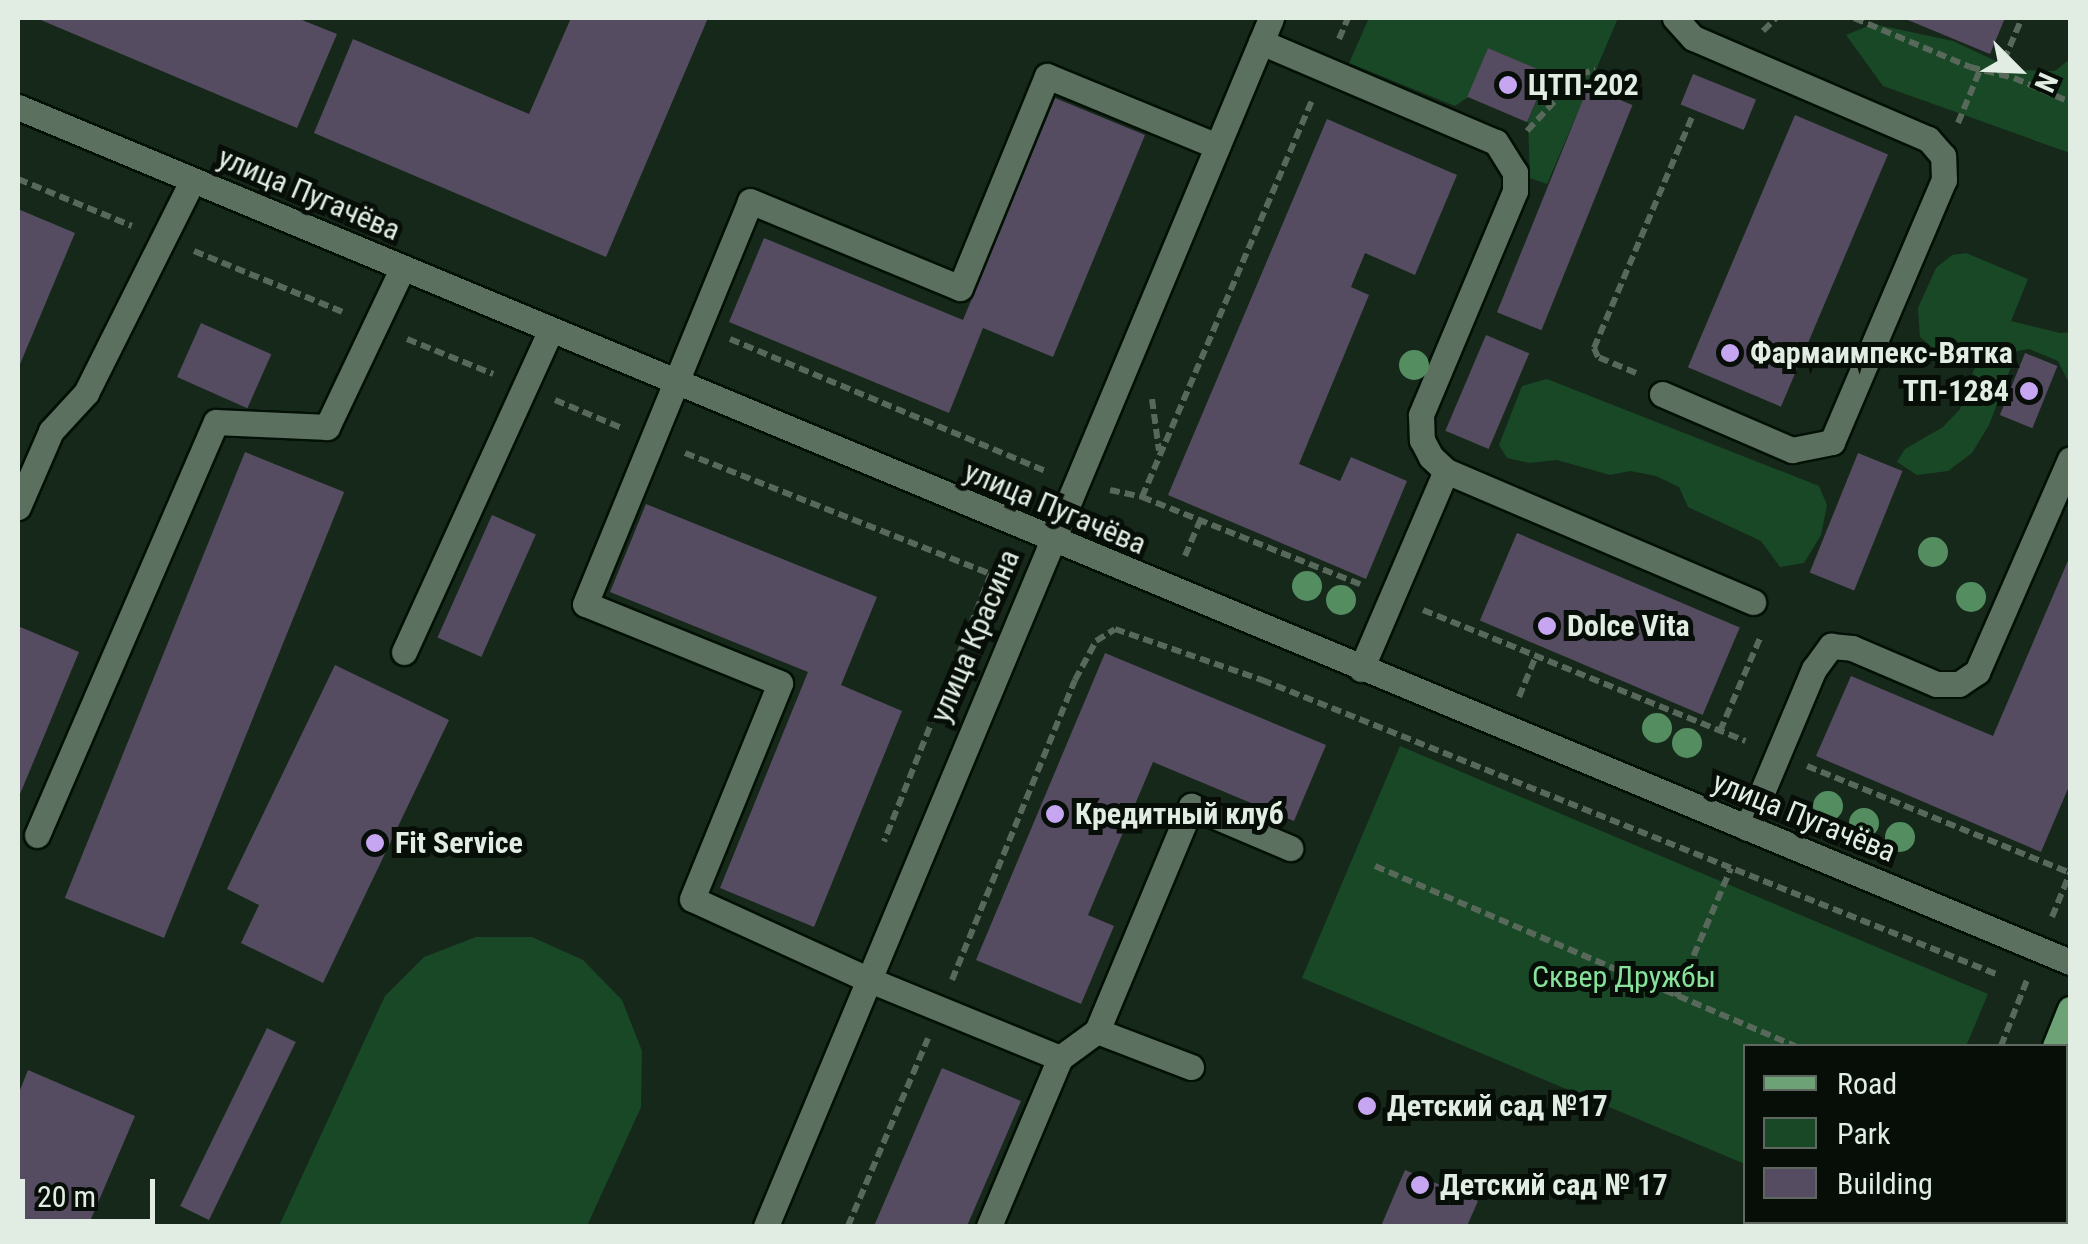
<!DOCTYPE html>
<html>
<head>
<meta charset="utf-8">
<style>
  body { margin:0 }
  #map { position:relative; width:2088px; height:1244px; overflow:hidden; background:#16281a; font-family:"Roboto Condensed",sans-serif }
  div>[style] { position:absolute }
  .green>* { inset:0; background:#194826 }
  .building>* { inset:0; background:#554c61; transform-origin:0 0 }
  .path>* { height:6px; margin-top:-3px; transform-origin:0; background:repeating-linear-gradient(90deg,#58685b 0 10px,transparent 0 15px) }
  .roads { filter:drop-shadow(2px 0 #021005) drop-shadow(-2px 0 #021005) drop-shadow(0 2px #021005) drop-shadow(0 -2px #021005) }
  .service>* { height:25px; margin:-12.5px; padding:0 12.5px; transform-origin:12.5px; border-radius:12.5px; background:#5c705f }
  .minor>* { height:25px; margin:-12.5px; padding:0 12.5px; transform-origin:12.5px; border-radius:12.5px; background:#5c705f }
  .tertiary>* { height:25px; margin:-12.5px; padding:0 12.5px; transform-origin:12.5px; border-radius:12.5px; background:#5c705f }
  .primary>* { height:25px; margin:-12.5px; padding:0 12.5px; transform-origin:12.5px; border-radius:12.5px; background:#6ca276 }
  .trees>* { width:30px; height:30px; margin:-15px; border-radius:50%; background:#548e60 }
  .dots>* { width:28px; height:28px; translate:-50% -50%; box-sizing:border-box; border:5px solid #070e08; border-radius:50% }
  span { translate:-50% -50%; white-space:nowrap; text-align:center; line-height:1.15; -webkit-text-stroke:10px #070e08; paint-order:stroke }
  .poi-label { font-size:30px; color:#e1ede3; font-weight:700 }
  .left { translate:0 -50%; text-align:left }
  .right { translate:-100% -50%; text-align:right }
  .street-label { font-size:30px; color:#e1ede3 }
  .park-label { font-size:30px; color:#87e19a }
  .frame { position:absolute; inset:0; border:20px solid #e1ede3; pointer-events:none }
  .legend { position:absolute; left:1743px; top:1044px; width:325px; height:180px; box-sizing:border-box; background:#070e08; border:2px solid #5e6760; margin:0; padding:12px 18px; list-style:none; font-size:30px; color:#e1ede3 }
  .legend li { display:flex; align-items:center; gap:20px; height:50px }
  .legend b { width:50px; border:2px solid #5e6760 }
  .north { position:absolute; left:1968px; top:20px; width:100px; height:100px; -webkit-text-stroke:8px #070e08; paint-order:stroke; rotate:114deg; font-size:28px; font-weight:700; line-height:40px; text-align:center; color:#e1ede3 }
  .north::after { content:''; display:block; margin:auto; width:35px; height:45px; background:#e1ede3; clip-path:polygon(50% 0,100% 100%,50% 72%,0 100%) }
  .scale { position:absolute; left:20px; top:1179px; width:135px; height:45px; box-sizing:border-box; border:5px solid #e1ede3; border-top:0; padding-left:12px; font-size:30px; line-height:35px; white-space:nowrap; color:#e1ede3; -webkit-text-stroke:8px #070e08; paint-order:stroke }
</style>
</head>
<body>
<div id="map">
  <div class="green">
    <div style="clip-path:polygon(1369px 18px,1618px 18px,1547px 184px,1530px 178px,1528px 121px,1548px 74px,1488px 48px,1468px 97px,1455px 106px,1349px 63px)"></div>
    <div style="clip-path:polygon(1873px 24px,1953px 41px,2015px 70px,2055px 71px,2070px 59px,2070px 153px,1883px 86px,1846px 35px)"></div>
    <div style="clip-path:polygon(1966px 253px,2028px 279px,2011px 321px,2060px 333px,2070px 332px,2070px 385px,2058px 361px,2029px 349px,2017px 351px,1989px 425px,1972px 453px,1948px 471px,1917px 475px,1897px 462px,1905px 449px,1943px 427px,1960px 409px,1975px 367px,1933px 348px,1920px 337px,1918px 308px,1936px 268px,1952px 255px)"></div>
    <div style="clip-path:polygon(1547px 379px,1819px 486px,1827px 505px,1821px 535px,1804px 563px,1780px 567px,1761px 541px,1688px 507px,1679px 487px,1656px 476px,1630px 471px,1610px 475px,1557px 460px,1529px 463px,1507px 458px,1499px 445px,1522px 386px)"></div>
    <div style="clip-path:polygon(1400px 746px,1988px 994px,1966px 1046px,1746px 1046px,1745px 1164px,1302px 978px)"></div>
    <div style="clip-path:polygon(476px 937px,532px 937px,583px 960px,622px 1000px,642px 1051px,641px 1107px,587px 1226px,279px 1226px,385px 996px,424px 957px)"></div>
  </div>
  <div class="building">
    <div style="clip-path:polygon(36px 18px,297px 18px,337px 34px,297px 128px)"></div>
    <div style="clip-path:polygon(571px 18px,708px 18px,606px 257px,314px 133px,353px 39px,529px 114px)"></div>
    <div style="clip-path:polygon(1903px 18px,2005px 18px,1990px 54px)"></div>
    <div style="left:1488px;top:48px;width:65px;height:53px;rotate:23deg"></div>
    <div style="left:1693px;top:74px;width:68px;height:33px;rotate:22deg"></div>
    <div style="left:1588px;top:87px;width:48px;height:243px;rotate:22deg"></div>
    <div style="clip-path:polygon(1055px 98px,1145px 135px,1053px 357px,983px 328px,949px 413px,729px 322px,764px 238px,963px 320px)"></div>
    <div style="left:1795px;top:115px;width:101px;height:274px;rotate:23deg"></div>
    <div style="clip-path:polygon(1327px 119px,1457px 175px,1415px 275px,1365px 253px,1351px 287px,1369px 295px,1299px 464px,1340px 481px,1351px 457px,1407px 481px,1366px 579px,1168px 495px)"></div>
    <div style="clip-path:polygon(18px 209px,75px 233px,18px 369px)"></div>
    <div style="left:201px;top:323px;width:77px;height:59px;rotate:24deg"></div>
    <div style="left:1486px;top:335px;width:47px;height:104px;rotate:23deg"></div>
    <div style="left:2025px;top:353px;width:35px;height:67px;rotate:22deg"></div>
    <div style="left:245px;top:452px;width:107px;height:481px;rotate:22deg"></div>
    <div style="left:1858px;top:453px;width:48px;height:129px;rotate:22deg"></div>
    <div style="clip-path:polygon(646px 504px,877px 597px,841px 685px,902px 711px,814px 927px,720px 888px,808px 672px,610px 592px)"></div>
    <div style="left:492px;top:515px;width:48px;height:134px;rotate:24deg"></div>
    <div style="left:1517px;top:533px;width:242px;height:95px;rotate:23deg"></div>
    <div style="clip-path:polygon(2070px 556px,2070px 784px,2041px 852px,1816px 756px,1851px 676px,1993px 736px)"></div>
    <div style="clip-path:polygon(18px 626px,79px 652px,18px 799px)"></div>
    <div style="clip-path:polygon(1105px 653px,1326px 745px,1294px 821px,1153px 762px,1088px 915px,1114px 926px,1081px 1004px,976px 960px)"></div>
    <div style="clip-path:polygon(335px 665px,449px 720px,323px 983px,241px 943px,259px 905px,227px 889px)"></div>
    <div style="left:267px;top:1028px;width:32px;height:198px;rotate:26deg"></div>
    <div style="clip-path:polygon(942px 1068px,1021px 1101px,967px 1226px,874px 1226px)"></div>
    <div style="clip-path:polygon(28px 1070px,135px 1116px,88px 1226px,18px 1226px,18px 1095px)"></div>
    <div style="clip-path:polygon(1405px 1170px,1478px 1201px,1467px 1226px,1381px 1226px)"></div>
  </div>
  <div class="path">
    <div style="left:1854px;top:18px;width:126px;rotate:22.9deg"></div>
    <div style="left:1970px;top:67px;width:45px;rotate:14deg"></div>
    <div style="left:2014px;top:78px;width:61px;rotate:23.2deg"></div>
    <div style="left:1763px;top:31px;width:18px;rotate:-45deg"></div>
    <div style="left:1339px;top:39px;width:23px;rotate:-67deg"></div>
    <div style="left:1998px;top:74px;width:61px;rotate:-66.8deg"></div>
    <div style="left:1958px;top:123px;width:57px;rotate:-67.5deg"></div>
    <div style="left:1527px;top:131px;width:78px;rotate:-47.1deg"></div>
    <div style="left:1580px;top:74px;width:16px;rotate:-15deg"></div>
    <div style="left:18px;top:179px;width:123px;rotate:22.4deg"></div>
    <div style="left:194px;top:251px;width:163px;rotate:22.3deg"></div>
    <div style="left:407px;top:339px;width:93px;rotate:22.1deg"></div>
    <div style="left:730px;top:339px;width:342px;rotate:22.7deg"></div>
    <div style="left:1636px;top:373px;width:41px;rotate:-157.2deg"></div>
    <div style="left:1598px;top:357px;width:10px;rotate:-114deg"></div>
    <div style="left:1594px;top:348px;width:253px;rotate:-67deg"></div>
    <div style="left:1152px;top:399px;width:52px;rotate:82.3deg"></div>
    <div style="left:555px;top:400px;width:73px;rotate:22.7deg"></div>
    <div style="left:685px;top:453px;width:329px;rotate:21.6deg"></div>
    <div style="left:991px;top:574px;width:288px;rotate:111.8deg"></div>
    <div style="left:1110px;top:490px;width:33px;rotate:12deg"></div>
    <div style="left:1142px;top:497px;width:235px;rotate:21.8deg"></div>
    <div style="left:1142px;top:497px;width:431px;rotate:-66.8deg"></div>
    <div style="left:1185px;top:556px;width:39px;rotate:-67deg"></div>
    <div style="left:1423px;top:610px;width:348px;rotate:22.1deg"></div>
    <div style="left:1519px;top:697px;width:44px;rotate:-67.5deg"></div>
    <div style="left:1720px;top:731px;width:103px;rotate:-66.7deg"></div>
    <div style="left:1807px;top:766px;width:284px;rotate:22.1deg"></div>
    <div style="left:1375px;top:866px;width:457px;rotate:23.2deg"></div>
    <div style="left:2052px;top:917px;width:48px;rotate:-67.8deg"></div>
    <div style="left:952px;top:980px;width:324px;rotate:-67.7deg"></div>
    <div style="left:1075px;top:680px;width:44px;rotate:-61.7deg"></div>
    <div style="left:1096px;top:641px;width:22px;rotate:-32deg"></div>
    <div style="left:1115px;top:629px;width:156px;rotate:19.1deg"></div>
    <div style="left:1262px;top:680px;width:791px;rotate:21.83deg"></div>
    <div style="left:1676px;top:997px;width:140px;rotate:-66.9deg"></div>
    <div style="left:2001px;top:1046px;width:71px;rotate:-68.5deg"></div>
    <div style="left:848px;top:1226px;width:204px;rotate:-66.9deg"></div>
    <div style="left:1927px;top:1226px;width:4px;rotate:-63deg"></div>
  </div>
  <div class="roads">
    <div class="service">
      <div style="left:1261px;top:42px;width:255px;rotate:23.1deg"></div>
      <div style="left:1496px;top:142px;width:36px;rotate:58deg"></div>
      <div style="left:1515px;top:172px;width:19px;rotate:90deg"></div>
      <div style="left:1515px;top:191px;width:243px;rotate:112.8deg"></div>
      <div style="left:1421px;top:415px;width:25px;rotate:88deg"></div>
      <div style="left:1422px;top:440px;width:19px;rotate:62deg"></div>
      <div style="left:1431px;top:457px;width:21px;rotate:43deg"></div>
      <div style="left:1446px;top:471px;width:334px;rotate:23.1deg"></div>
      <div style="left:1662px;top:394px;width:142px;rotate:23.3deg"></div>
      <div style="left:1792px;top:450px;width:41px;rotate:-11.3deg"></div>
      <div style="left:1832px;top:442px;width:285px;rotate:-66.9deg"></div>
      <div style="left:1944px;top:180px;width:24px;rotate:-92deg"></div>
      <div style="left:1943px;top:156px;width:23px;rotate:-131deg"></div>
      <div style="left:1928px;top:139px;width:256px;rotate:-156.7deg"></div>
      <div style="left:1693px;top:38px;width:27px;rotate:-132deg"></div>
      <div style="left:18px;top:507px;width:83px;rotate:-66.5deg"></div>
      <div style="left:51px;top:431px;width:52px;rotate:-47.4deg"></div>
      <div style="left:86px;top:393px;width:237px;rotate:-63.4deg"></div>
      <div style="left:404px;top:652px;width:353px;rotate:-65.5deg"></div>
      <div style="left:1361px;top:669px;width:215px;rotate:-66.8deg"></div>
      <div style="left:1747px;top:828px;width:173px;rotate:-67.2deg"></div>
      <div style="left:1814px;top:669px;width:29px;rotate:-54deg"></div>
      <div style="left:1831px;top:646px;width:21px;rotate:5deg"></div>
      <div style="left:1852px;top:648px;width:91px;rotate:23.2deg"></div>
      <div style="left:1936px;top:684px;width:23px"></div>
      <div style="left:1959px;top:684px;width:22px;rotate:-34deg"></div>
      <div style="left:1977px;top:672px;width:232px;rotate:-66.4deg"></div>
      <div style="left:37px;top:835px;width:450px;rotate:-66.6deg"></div>
      <div style="left:216px;top:422px;width:111px;rotate:2.6deg"></div>
      <div style="left:327px;top:427px;width:175px;rotate:-64.6deg"></div>
      <div style="left:1097px;top:1031px;width:244px;rotate:-67.3deg"></div>
      <div style="left:1191px;top:806px;width:108px;rotate:23deg"></div>
      <div style="left:1191px;top:1067px;width:101px;rotate:-159deg"></div>
      <div style="left:1097px;top:1031px;width:46px;rotate:143.9deg"></div>
      <div style="left:1060px;top:1058px;width:209px;rotate:-157.7deg"></div>
      <div style="left:867px;top:979px;width:192px;rotate:-155.4deg"></div>
      <div style="left:692px;top:899px;width:233px;rotate:-67.8deg"></div>
      <div style="left:780px;top:683px;width:210px;rotate:-157.9deg"></div>
      <div style="left:585px;top:604px;width:435px;rotate:-67.7deg"></div>
      <div style="left:750px;top:201px;width:227px;rotate:22.5deg"></div>
      <div style="left:960px;top:288px;width:229px;rotate:-67.7deg"></div>
      <div style="left:1047px;top:76px;width:184px;rotate:22.4deg"></div>
      <div style="left:989px;top:1226px;width:182px;rotate:-67.1deg"></div>
    </div>
    <div class="minor">
      <div style="left:766px;top:1226px;width:1309px;rotate:-67.31deg"></div>
    </div>
    <div class="tertiary">
      <div style="left:18px;top:107px;width:2223px;rotate:22.62deg"></div>
    </div>
    <div class="primary">
      <div style="left:2055px;top:1046px;width:40px;rotate:-68deg"></div>
      <div style="left:1980px;top:1226px;width:5px;rotate:-53deg"></div>
    </div>
  </div>
  <div class="trees">
    <div style="left:1414px;top:365px"></div>
    <div style="left:1933px;top:552px"></div>
    <div style="left:1307px;top:586px"></div>
    <div style="left:1971px;top:597px"></div>
    <div style="left:1341px;top:600px"></div>
    <div style="left:1657px;top:728px"></div>
    <div style="left:1687px;top:743px"></div>
    <div style="left:1828px;top:806px"></div>
    <div style="left:1864px;top:823px"></div>
    <div style="left:1900px;top:837px"></div>
  </div>
  <div class="dots">
    <div style="left:1508px;top:85px;background:#c6a6f0"></div>
    <div style="left:1730px;top:353px;background:#c6a6f0"></div>
    <div style="left:2029px;top:391px;background:#c6a6f0"></div>
    <div style="left:1547px;top:626px;background:#c6a6f0"></div>
    <div style="left:1055px;top:814px;background:#c6a6f0"></div>
    <div style="left:375px;top:843px;background:#c6a6f0"></div>
    <div style="left:1367px;top:1106px;background:#c6a6f0"></div>
    <div style="left:1420px;top:1185px;background:#c6a6f0"></div>
  </div>
  <div class="poi-label">
    <span class="left" style="left:1528px;top:85px">ЦТП-202</span>
    <span class="left" style="left:1750px;top:353px">Фармаимпекс-Вятка</span>
    <span class="right" style="left:2009px;top:391px">ТП-1284</span>
    <span class="left" style="left:1567px;top:626px">Dolce Vita</span>
    <span class="left" style="left:1075px;top:814px">Кредитный клуб</span>
    <span class="left" style="left:395px;top:843px">Fit Service</span>
    <span class="left" style="left:1387px;top:1106px">Детский сад №17</span>
    <span class="left" style="left:1440px;top:1185px">Детский сад № 17</span>
  </div>
  <div class="street-label">
    <span style="left:309px;top:194px;rotate:23deg">улица Пугачёва</span>
    <span style="left:1055px;top:508px;rotate:23deg">улица Пугачёва</span>
    <span style="left:975px;top:636px;rotate:-67deg">улица Красина</span>
    <span style="left:1804px;top:817px;rotate:22deg">улица Пугачёва</span>
  </div>
  <div class="park-label">
    <span style="left:1624px;top:977px">Сквер Дружбы</span>
  </div>
  <div class="frame"></div>
  <ul class="legend">
  <li><b style="height:12px;background:#6ca276"></b>Road</li>
  <li><b style="height:28px;background:#194826"></b>Park</li>
  <li><b style="height:28px;background:#554c61"></b>Building</li>
  </ul>
  <div class="north">N</div>
  <div class="scale">20 m</div>
</div>
</body>
</html>
